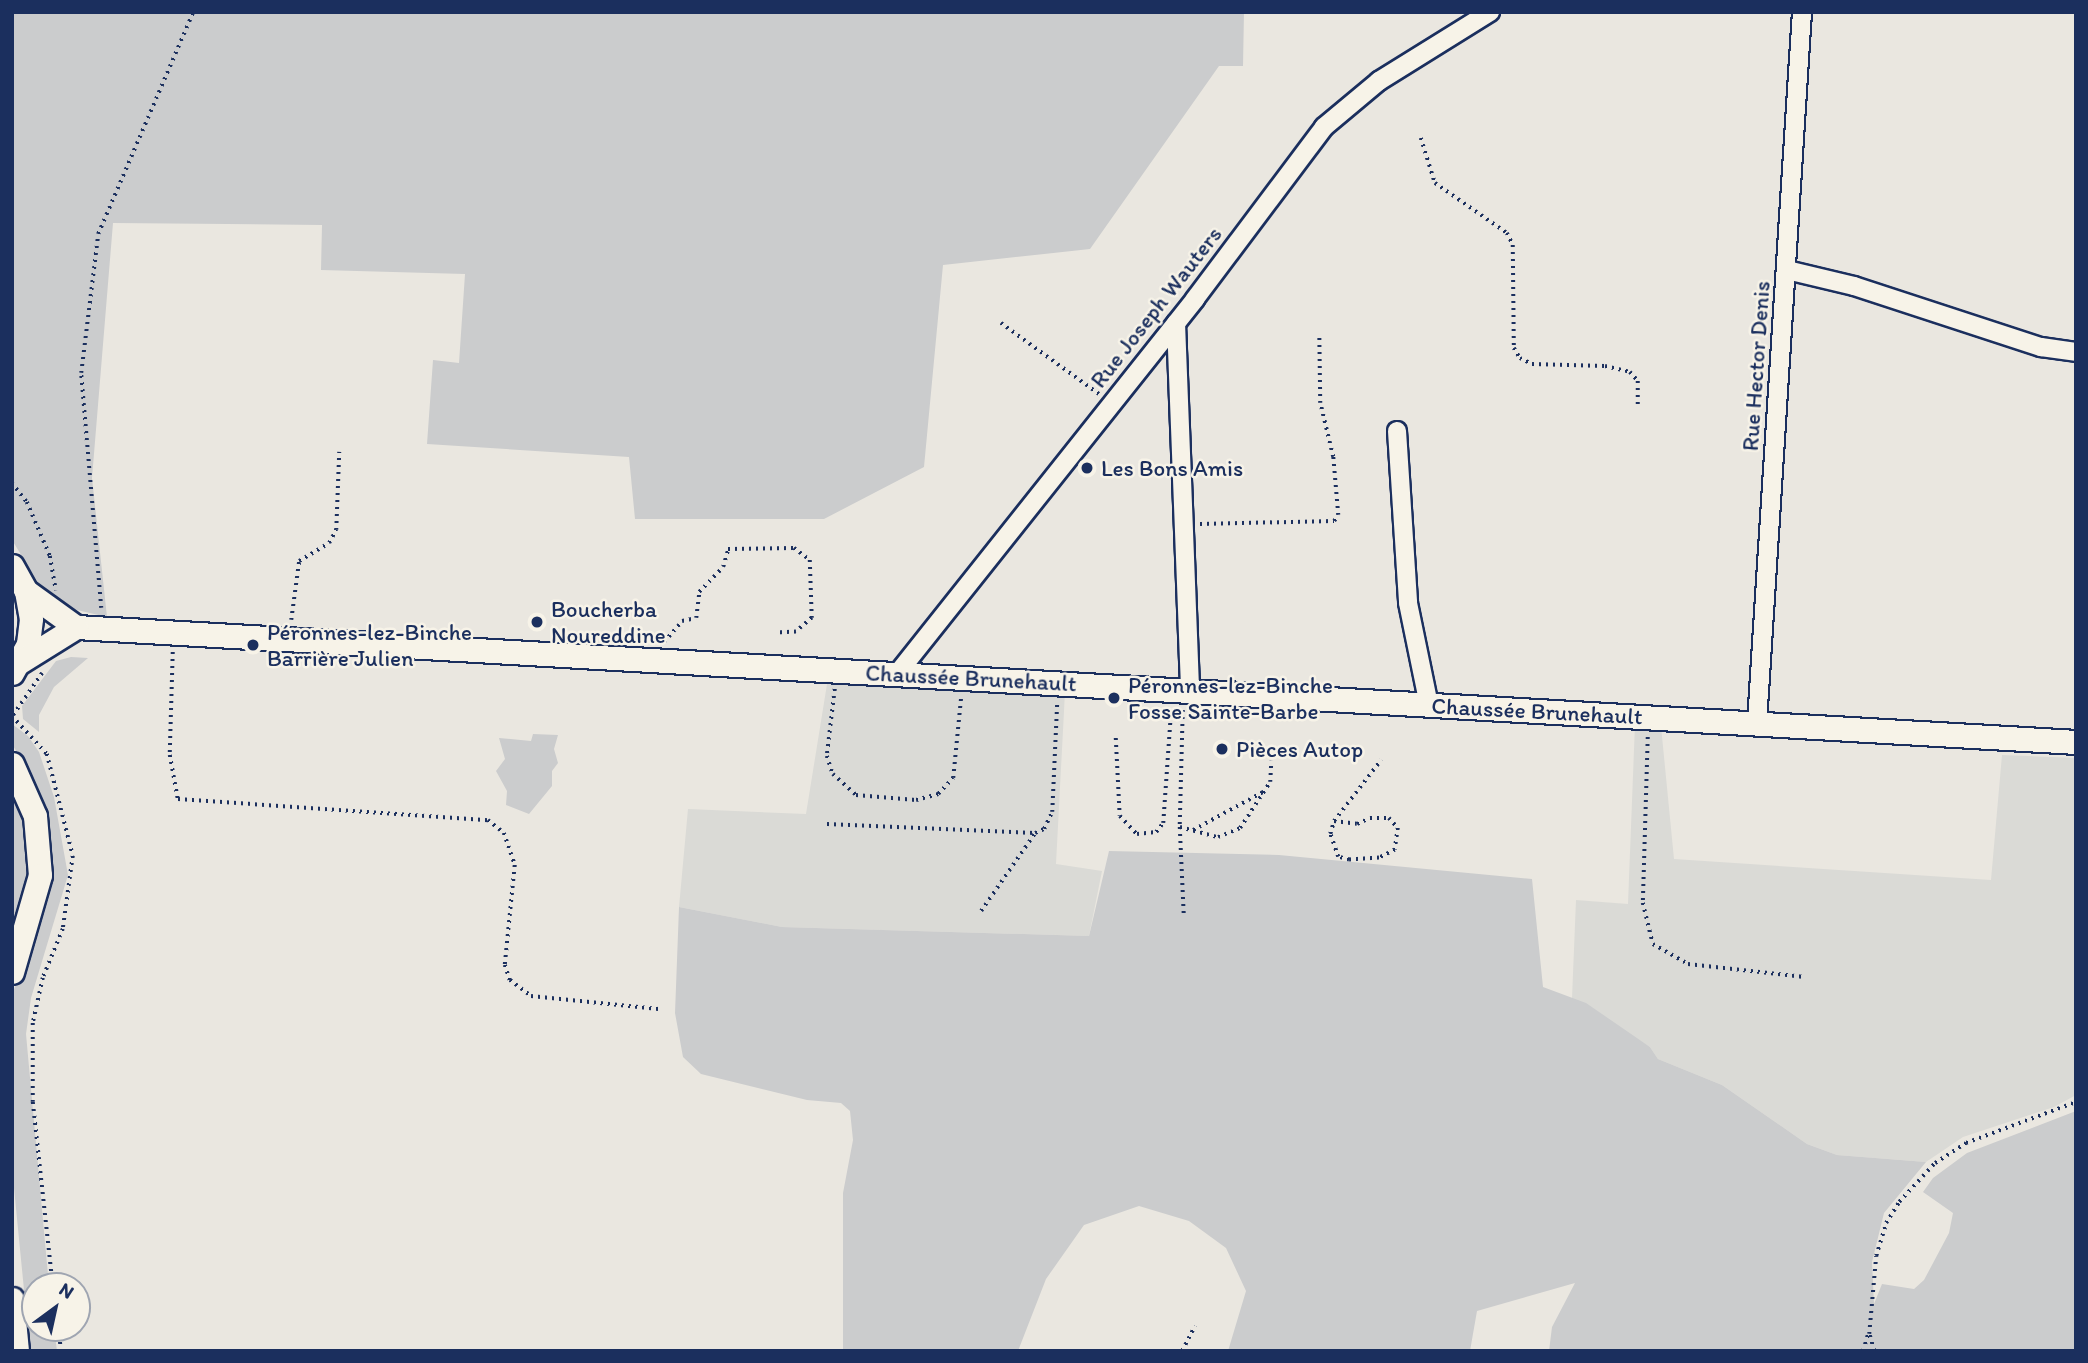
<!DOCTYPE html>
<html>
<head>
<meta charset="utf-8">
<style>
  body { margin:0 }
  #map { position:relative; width:2088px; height:1363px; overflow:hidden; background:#eae7e0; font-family:Itim,sans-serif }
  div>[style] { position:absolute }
  .built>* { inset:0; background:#dadad6 }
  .green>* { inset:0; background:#cbcccd }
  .path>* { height:3.5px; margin-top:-1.75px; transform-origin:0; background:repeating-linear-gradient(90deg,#1b2f5e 0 2px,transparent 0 7px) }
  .roads { filter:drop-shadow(2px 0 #1b2f5e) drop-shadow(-2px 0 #1b2f5e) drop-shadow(0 2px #1b2f5e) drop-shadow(0 -2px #1b2f5e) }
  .minor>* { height:18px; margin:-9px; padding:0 9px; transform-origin:9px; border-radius:9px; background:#f7f3e8 }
  .major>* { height:23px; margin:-11.5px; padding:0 11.5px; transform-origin:11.5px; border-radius:11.5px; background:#f7f3e8 }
  .dots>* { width:19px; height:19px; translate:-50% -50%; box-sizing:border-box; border:4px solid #f7f3e8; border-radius:50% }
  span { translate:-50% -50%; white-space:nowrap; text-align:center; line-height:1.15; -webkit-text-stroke:5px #f7f3e8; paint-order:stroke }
  .street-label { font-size:23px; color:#1b2f5e }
  .poi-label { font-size:23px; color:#1b2f5e }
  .left { translate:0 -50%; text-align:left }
  .frame { position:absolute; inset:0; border:14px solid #1b2f5e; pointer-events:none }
  .north { position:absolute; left:21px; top:1272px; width:70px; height:70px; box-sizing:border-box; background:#f7f3e8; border:2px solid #9fa5b1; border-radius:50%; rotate:33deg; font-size:19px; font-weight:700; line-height:28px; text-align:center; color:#1b2f5e }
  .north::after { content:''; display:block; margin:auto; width:24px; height:32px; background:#1b2f5e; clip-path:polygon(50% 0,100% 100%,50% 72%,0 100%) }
</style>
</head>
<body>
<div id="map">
  <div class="built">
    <div style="clip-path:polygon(828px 678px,1065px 692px,1056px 864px,1102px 871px,1089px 936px,782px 927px,679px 907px,688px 809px,806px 814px)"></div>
    <div style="clip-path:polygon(1635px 724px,1661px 726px,1674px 859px,1991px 880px,2002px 755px,2076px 758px,2076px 1095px,2054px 1107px,1963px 1137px,1926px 1162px,1837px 1155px,1807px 1144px,1722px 1085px,1658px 1059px,1650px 1047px,1572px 998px,1576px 900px,1628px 904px)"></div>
  </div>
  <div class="green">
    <div style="clip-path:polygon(12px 12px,1244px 12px,1243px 66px,1219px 66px,1090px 249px,943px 265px,924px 467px,824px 519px,635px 519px,629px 457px,427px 444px,433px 360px,459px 363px,465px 274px,321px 270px,322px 225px,113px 223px,92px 478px,107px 617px,60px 606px,44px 592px,12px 540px)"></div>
    <div style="clip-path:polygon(71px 657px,88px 658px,54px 687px,39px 715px,39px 732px,23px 719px,22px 706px,56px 661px)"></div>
    <div style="clip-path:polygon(12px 724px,28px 736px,39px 752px,54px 797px,68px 875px,31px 998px,26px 1034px,49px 1286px,35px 1286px,35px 1328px,54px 1328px,57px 1351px,30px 1351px,14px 1188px,12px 995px,36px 929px,21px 759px,12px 744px)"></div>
    <div style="clip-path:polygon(533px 734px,558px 735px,554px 749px,558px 763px,552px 771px,552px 786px,529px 814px,506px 805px,507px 791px,496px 771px,505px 759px,499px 738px,531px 741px)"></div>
    <div style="clip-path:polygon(12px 787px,30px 830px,32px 890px,12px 951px)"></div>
    <div style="clip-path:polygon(1109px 851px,1279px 855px,1532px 879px,1543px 987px,1586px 1003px,1650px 1047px,1658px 1059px,1722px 1085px,1807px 1144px,1837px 1155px,1926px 1162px,1884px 1213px,1872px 1262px,1874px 1304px,1882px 1284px,1914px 1289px,1924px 1280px,1949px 1233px,1953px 1213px,1923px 1192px,1933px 1178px,1967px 1153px,2076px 1111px,2076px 1351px,1549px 1351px,1552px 1327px,1575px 1283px,1477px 1311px,1470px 1351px,1228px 1351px,1246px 1291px,1226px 1248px,1189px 1221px,1139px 1206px,1084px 1225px,1046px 1279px,1018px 1351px,843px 1351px,843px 1193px,853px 1140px,850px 1111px,841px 1103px,807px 1100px,701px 1074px,683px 1057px,675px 1013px,679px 907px,782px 927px,1089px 936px)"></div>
  </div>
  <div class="path">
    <div style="left:1421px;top:138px;width:47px;rotate:72.7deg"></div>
    <div style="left:1435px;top:183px;width:88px;rotate:34.8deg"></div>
    <div style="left:1507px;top:233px;width:13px;rotate:63deg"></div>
    <div style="left:1513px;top:245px;width:103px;rotate:89.4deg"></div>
    <div style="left:1514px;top:348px;width:12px;rotate:59deg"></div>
    <div style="left:1520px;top:358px;width:13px;rotate:27deg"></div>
    <div style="left:1532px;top:364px;width:73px;rotate:1.6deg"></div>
    <div style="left:1605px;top:366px;width:26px;rotate:13deg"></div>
    <div style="left:1630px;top:372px;width:12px;rotate:48deg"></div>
    <div style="left:1638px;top:381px;width:27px;rotate:90deg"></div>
    <div style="left:1001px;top:323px;width:121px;rotate:35.9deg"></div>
    <div style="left:12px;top:483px;width:24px;rotate:52deg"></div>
    <div style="left:27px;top:502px;width:59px;rotate:66.9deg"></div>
    <div style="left:50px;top:556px;width:35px;rotate:80deg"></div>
    <div style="left:1200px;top:524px;width:134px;rotate:-1.3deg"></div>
    <div style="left:1334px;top:521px;width:7px;rotate:-56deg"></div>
    <div style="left:1338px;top:515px;width:58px;rotate:-94.9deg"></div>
    <div style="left:1333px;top:457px;width:56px;rotate:-103.5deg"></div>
    <div style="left:1320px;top:403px;width:69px;rotate:-90.8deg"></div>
    <div style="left:101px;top:608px;width:236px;rotate:-94.9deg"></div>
    <div style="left:81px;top:373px;width:140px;rotate:-83deg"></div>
    <div style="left:98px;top:234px;width:241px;rotate:-66.8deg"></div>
    <div style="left:291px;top:620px;width:60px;rotate:-82.3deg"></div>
    <div style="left:299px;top:561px;width:35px;rotate:-31deg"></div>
    <div style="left:329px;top:543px;width:15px;rotate:-62deg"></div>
    <div style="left:336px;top:530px;width:78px;rotate:-87.8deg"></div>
    <div style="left:664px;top:642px;width:28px;rotate:-49deg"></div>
    <div style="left:682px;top:621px;width:14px;rotate:-12deg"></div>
    <div style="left:696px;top:618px;width:26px;rotate:-83deg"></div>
    <div style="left:699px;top:592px;width:35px;rotate:-46deg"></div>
    <div style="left:723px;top:567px;width:19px;rotate:-74deg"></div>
    <div style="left:728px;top:549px;width:66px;rotate:-0.9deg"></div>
    <div style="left:794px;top:548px;width:20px;rotate:37deg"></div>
    <div style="left:810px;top:560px;width:58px;rotate:88deg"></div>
    <div style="left:812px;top:618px;width:21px;rotate:139deg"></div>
    <div style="left:796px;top:632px;width:20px;rotate:177deg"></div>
    <div style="left:173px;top:652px;width:103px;rotate:91.7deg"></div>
    <div style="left:170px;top:755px;width:45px;rotate:79.7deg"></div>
    <div style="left:178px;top:799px;width:311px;rotate:3.9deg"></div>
    <div style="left:488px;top:820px;width:21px;rotate:39deg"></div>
    <div style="left:504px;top:833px;width:34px;rotate:71deg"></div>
    <div style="left:515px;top:865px;width:100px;rotate:95.7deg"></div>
    <div style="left:505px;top:965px;width:16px;rotate:72deg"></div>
    <div style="left:510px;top:980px;width:26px;rotate:37deg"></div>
    <div style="left:531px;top:996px;width:128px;rotate:5.8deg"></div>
    <div style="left:835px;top:689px;width:67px;rotate:96.8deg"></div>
    <div style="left:827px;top:756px;width:19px;rotate:72deg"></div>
    <div style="left:833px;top:774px;width:31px;rotate:42deg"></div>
    <div style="left:856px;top:795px;width:60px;rotate:4.8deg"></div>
    <div style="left:916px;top:800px;width:23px;rotate:-15deg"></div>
    <div style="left:938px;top:794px;width:22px;rotate:-47deg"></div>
    <div style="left:953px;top:778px;width:81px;rotate:-84.4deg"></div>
    <div style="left:1183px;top:710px;width:117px;rotate:91.5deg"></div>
    <div style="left:1180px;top:827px;width:39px;rotate:15deg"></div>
    <div style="left:1218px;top:837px;width:24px;rotate:-22deg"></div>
    <div style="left:1240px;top:828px;width:55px;rotate:-56.9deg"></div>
    <div style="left:1270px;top:782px;width:21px;rotate:-87deg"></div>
    <div style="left:13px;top:715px;width:51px;rotate:-55.4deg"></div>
    <div style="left:12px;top:716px;width:52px;rotate:47.4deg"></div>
    <div style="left:47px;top:754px;width:105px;rotate:75.7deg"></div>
    <div style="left:73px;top:856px;width:74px;rotate:97.8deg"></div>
    <div style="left:63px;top:929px;width:53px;rotate:112.2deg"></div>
    <div style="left:43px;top:978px;width:46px;rotate:102.5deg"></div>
    <div style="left:33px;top:1023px;width:79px;rotate:90deg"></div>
    <div style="left:33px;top:1102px;width:185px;rotate:83.8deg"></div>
    <div style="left:1648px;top:737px;width:166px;rotate:91.7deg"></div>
    <div style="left:1643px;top:903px;width:42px;rotate:76.3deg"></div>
    <div style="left:1653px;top:944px;width:40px;rotate:29.7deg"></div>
    <div style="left:1688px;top:964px;width:117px;rotate:6.4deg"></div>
    <div style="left:1116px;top:738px;width:78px;rotate:87.1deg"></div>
    <div style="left:1120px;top:816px;width:25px;rotate:47deg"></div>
    <div style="left:1137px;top:834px;width:19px;rotate:-6deg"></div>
    <div style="left:1156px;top:832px;width:11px;rotate:-52deg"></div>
    <div style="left:1163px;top:823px;width:114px;rotate:-86deg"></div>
    <div style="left:1334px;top:821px;width:23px;rotate:7deg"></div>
    <div style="left:1357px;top:824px;width:14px;rotate:-25deg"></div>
    <div style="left:1370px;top:818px;width:19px"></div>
    <div style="left:1389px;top:818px;width:13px;rotate:48deg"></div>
    <div style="left:1398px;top:828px;width:22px;rotate:98deg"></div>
    <div style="left:1395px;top:850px;width:18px;rotate:153deg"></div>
    <div style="left:1379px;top:858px;width:30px;rotate:176deg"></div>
    <div style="left:1349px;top:860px;width:11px;rotate:-165deg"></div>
    <div style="left:1338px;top:857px;width:24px;rotate:-109deg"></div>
    <div style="left:1330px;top:834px;width:14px;rotate:-73deg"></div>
    <div style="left:1334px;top:821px;width:77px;rotate:-52.4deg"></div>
    <div style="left:827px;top:824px;width:208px;rotate:2.5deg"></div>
    <div style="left:1035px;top:833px;width:10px;rotate:-24deg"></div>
    <div style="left:1044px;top:829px;width:19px;rotate:-65deg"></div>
    <div style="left:1052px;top:812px;width:110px;rotate:-87.4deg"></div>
    <div style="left:1180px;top:827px;width:88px;rotate:87.4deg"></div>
    <div style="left:1193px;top:830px;width:80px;rotate:-28.5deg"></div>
    <div style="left:981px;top:911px;width:95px;rotate:-55.3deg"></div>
    <div style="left:59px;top:1328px;width:23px;rotate:85deg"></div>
    <div style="left:1182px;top:1351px;width:28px;rotate:-63deg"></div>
    <div style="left:1863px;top:1351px;width:19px;rotate:-74deg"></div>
    <div style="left:1874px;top:1351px;width:18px;rotate:-106deg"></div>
    <div style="left:1869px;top:1334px;width:78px;rotate:-84.9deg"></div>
    <div style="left:1876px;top:1256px;width:34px;rotate:-73deg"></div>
    <div style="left:1886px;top:1223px;width:25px;rotate:-58deg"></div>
    <div style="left:1899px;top:1202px;width:53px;rotate:-47.3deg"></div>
    <div style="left:1935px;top:1163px;width:37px;rotate:-33deg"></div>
    <div style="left:1966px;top:1143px;width:117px;rotate:-20.4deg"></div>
  </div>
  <div class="roads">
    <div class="minor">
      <div style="left:1787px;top:270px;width:69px;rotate:13.4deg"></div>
      <div style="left:1854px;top:286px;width:197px;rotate:18.1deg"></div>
      <div style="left:2041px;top:347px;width:35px;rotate:8deg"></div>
      <div style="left:1176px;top:323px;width:368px;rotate:87.8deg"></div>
      <div style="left:1397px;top:431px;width:172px;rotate:86.3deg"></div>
      <div style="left:1408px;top:603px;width:104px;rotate:78.4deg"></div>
      <div style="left:897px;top:674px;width:479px;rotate:-51.5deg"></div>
      <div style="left:1195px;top:299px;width:215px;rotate:-53.1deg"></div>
      <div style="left:1324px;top:127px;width:72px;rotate:-39.9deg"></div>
      <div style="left:1379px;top:81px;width:131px;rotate:-31.9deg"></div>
      <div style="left:1757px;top:723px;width:712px;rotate:-86.38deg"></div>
    </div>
    <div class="major">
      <div style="left:12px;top:566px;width:29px;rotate:61deg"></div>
      <div style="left:26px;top:591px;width:28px;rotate:80deg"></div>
      <div style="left:31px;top:619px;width:25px;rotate:97deg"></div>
      <div style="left:28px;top:644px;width:33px;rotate:119deg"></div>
      <div style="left:26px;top:591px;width:62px;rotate:35.8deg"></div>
      <div style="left:76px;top:627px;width:2003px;rotate:3.29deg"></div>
      <div style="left:20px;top:662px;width:66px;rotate:-32deg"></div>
      <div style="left:12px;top:764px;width:57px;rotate:66.1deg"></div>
      <div style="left:35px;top:816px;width:59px;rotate:85.2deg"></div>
      <div style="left:40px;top:875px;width:101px;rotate:106.1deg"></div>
      <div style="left:12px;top:1299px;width:52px;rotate:84.5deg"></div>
    </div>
  </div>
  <div class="dots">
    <div style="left:1087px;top:468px;background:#1b2f5e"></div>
    <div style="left:537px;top:622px;background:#1b2f5e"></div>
    <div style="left:253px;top:645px;background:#1b2f5e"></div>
    <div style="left:1114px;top:698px;background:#1b2f5e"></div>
    <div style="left:1222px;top:749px;background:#1b2f5e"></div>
  </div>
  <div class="street-label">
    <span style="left:1156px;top:307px;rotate:-52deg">Rue Joseph Wauters</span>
    <span style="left:1756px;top:366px;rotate:-86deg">Rue Hector Denis</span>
    <span style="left:971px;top:678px;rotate:3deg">Chaussée Brunehault</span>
    <span style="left:1537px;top:711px;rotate:3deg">Chaussée Brunehault</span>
  </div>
  <div class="poi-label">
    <span class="left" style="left:1101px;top:468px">Les Bons Amis</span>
    <span class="left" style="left:551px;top:622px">Boucherba<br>Noureddine</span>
    <span class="left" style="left:267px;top:645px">Péronnes-lez-Binche<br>Barrière Julien</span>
    <span class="left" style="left:1128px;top:698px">Péronnes-lez-Binche<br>Fosse Sainte-Barbe</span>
    <span class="left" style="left:1236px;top:749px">Pièces Autop</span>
  </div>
  <div class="frame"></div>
  <div class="north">N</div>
</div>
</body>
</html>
